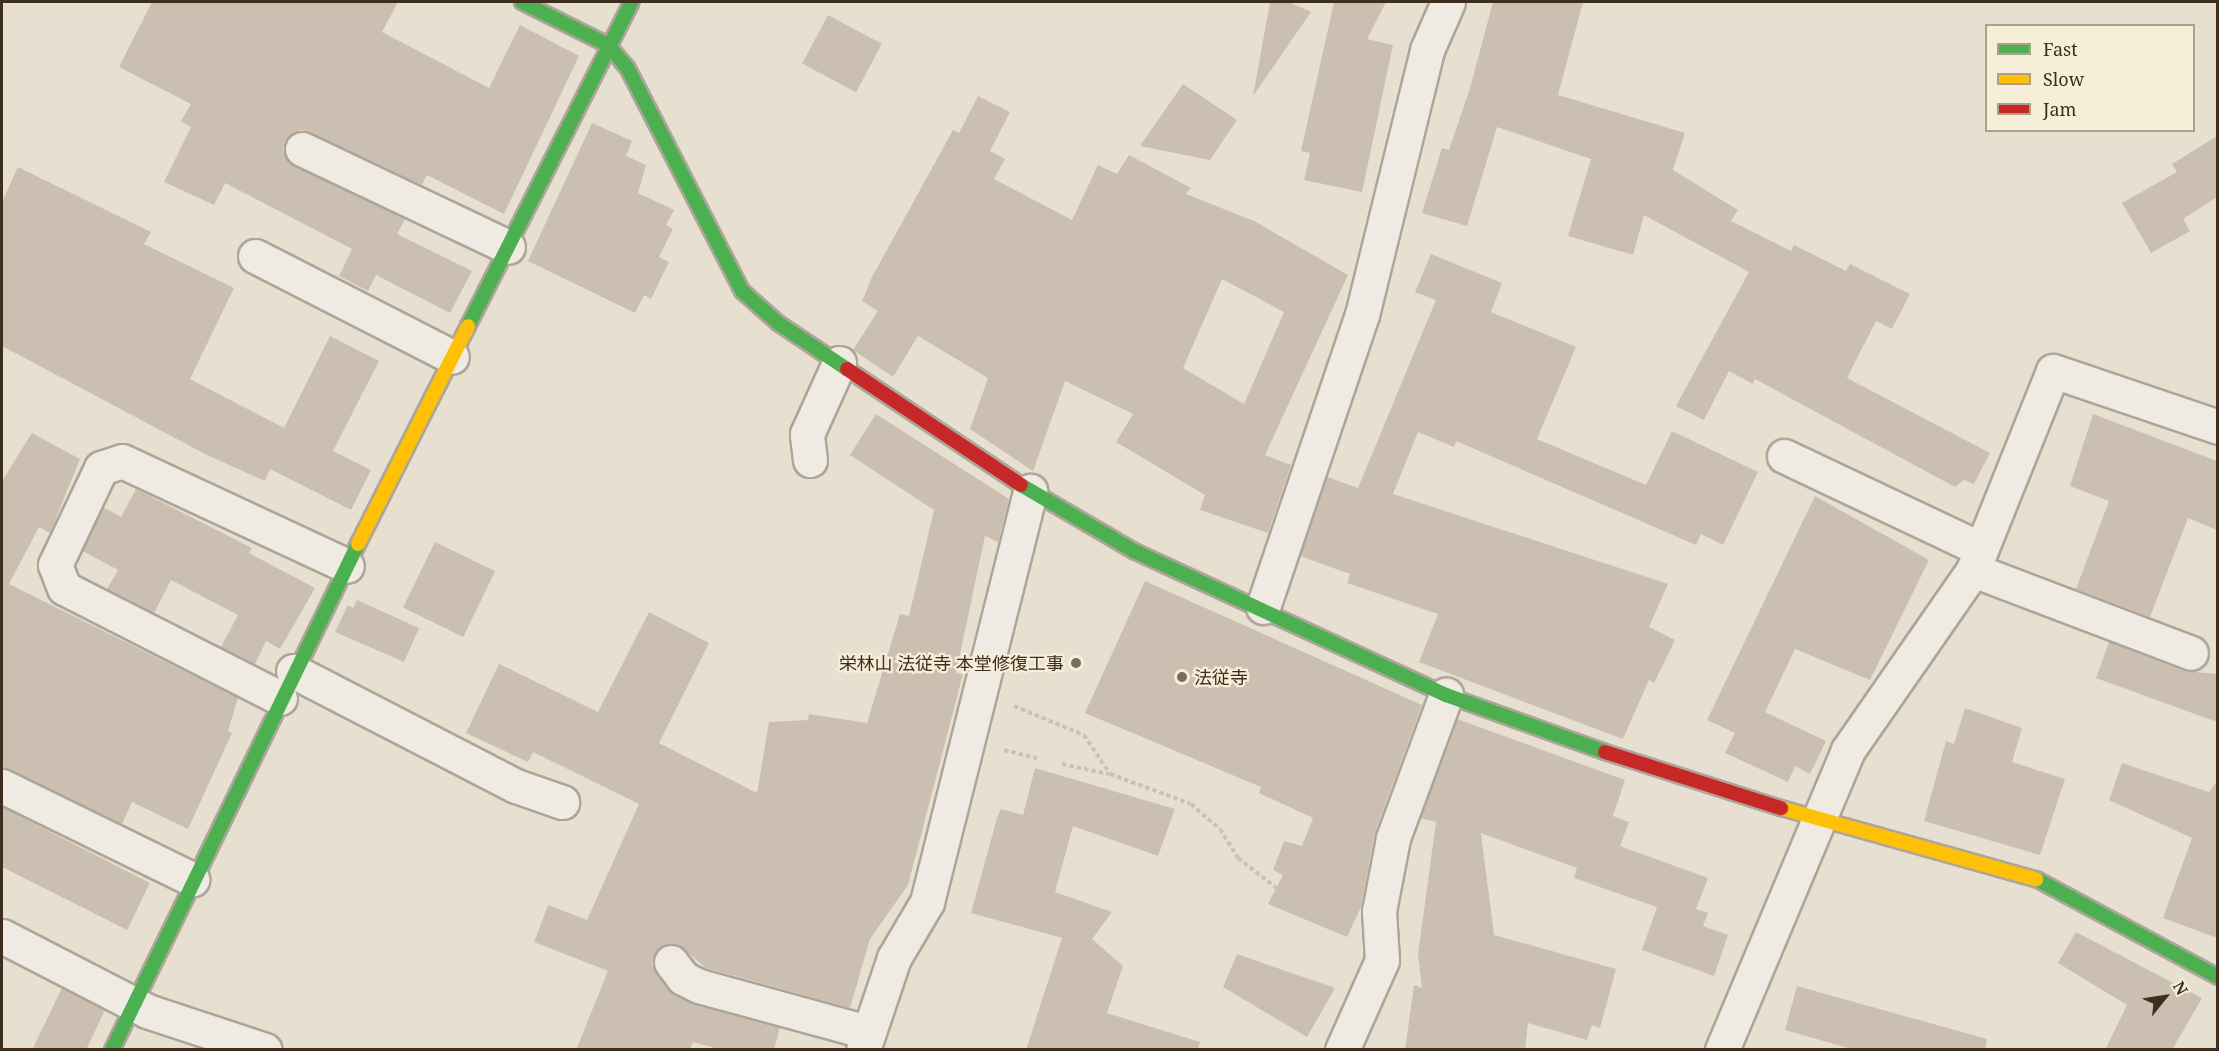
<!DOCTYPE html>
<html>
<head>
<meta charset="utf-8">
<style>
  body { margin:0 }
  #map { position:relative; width:2219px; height:1051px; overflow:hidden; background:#e7e0d1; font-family:"Noto Serif","Noto Sans JP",serif }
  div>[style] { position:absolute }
  .building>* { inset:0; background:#cbbfb2; transform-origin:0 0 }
  .path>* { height:4px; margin-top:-2px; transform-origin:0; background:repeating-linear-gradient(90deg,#c8c2b9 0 4.5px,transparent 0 7.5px) }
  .roads { filter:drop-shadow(2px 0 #ada599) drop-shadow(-2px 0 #ada599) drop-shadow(0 2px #ada599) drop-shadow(0 -2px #ada599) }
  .street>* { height:33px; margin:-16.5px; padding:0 16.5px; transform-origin:16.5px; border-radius:16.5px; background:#efebe3 }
  .fast>* { height:14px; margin:-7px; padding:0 7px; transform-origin:7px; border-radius:7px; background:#4caf50 }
  .slow>* { height:14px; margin:-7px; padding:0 7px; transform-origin:7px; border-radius:7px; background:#ffc107 }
  .jam>* { height:14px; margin:-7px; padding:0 7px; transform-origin:7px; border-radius:7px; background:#c62828 }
  .dots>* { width:16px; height:16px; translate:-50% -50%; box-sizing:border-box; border:3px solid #f7eed8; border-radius:50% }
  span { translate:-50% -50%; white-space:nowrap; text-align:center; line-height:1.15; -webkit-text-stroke:4.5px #f7eed8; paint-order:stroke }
  .poi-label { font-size:18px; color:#3d2e20 }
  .right { translate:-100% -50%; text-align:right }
  .left { translate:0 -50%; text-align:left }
  .frame { position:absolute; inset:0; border:3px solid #3d2e20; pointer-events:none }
  .legend { position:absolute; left:1985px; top:24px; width:210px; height:108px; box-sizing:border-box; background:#f7eed8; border:2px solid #ada18e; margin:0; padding:8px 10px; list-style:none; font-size:18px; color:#3d2e20 }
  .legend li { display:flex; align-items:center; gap:12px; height:30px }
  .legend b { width:30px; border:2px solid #ada18e }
  .north { position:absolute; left:2135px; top:967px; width:60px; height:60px; -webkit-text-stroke:4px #f7eed8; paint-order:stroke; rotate:60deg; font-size:16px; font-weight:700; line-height:24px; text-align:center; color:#3d2e20 }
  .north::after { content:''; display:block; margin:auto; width:21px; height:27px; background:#3d2e20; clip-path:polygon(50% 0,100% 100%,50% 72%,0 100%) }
</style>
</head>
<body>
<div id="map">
  <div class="building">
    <div style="clip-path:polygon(152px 2px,398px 2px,382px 32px,489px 88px,520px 25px,579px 56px,504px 214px,427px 175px,422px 185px,309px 132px,300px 130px,285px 140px,283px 151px,293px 166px,405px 219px,397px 234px,472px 271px,450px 313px,376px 275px,368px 291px,339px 276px,352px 249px,225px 183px,214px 205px,164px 182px,191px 127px,181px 121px,191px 104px,119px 67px)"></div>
    <div style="clip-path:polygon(1270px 2px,1289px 2px,1311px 12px,1253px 96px)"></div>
    <div style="clip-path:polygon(1334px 2px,1386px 2px,1367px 39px,1393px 45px,1362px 192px,1304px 180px,1310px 153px,1301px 151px)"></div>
    <div style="clip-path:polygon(1493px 2px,1583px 2px,1558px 95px,1685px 133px,1673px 170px,1738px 210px,1731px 221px,1791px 251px,1794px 245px,1846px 271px,1850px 264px,1910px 294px,1892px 329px,1876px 321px,1847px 378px,1990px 453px,1974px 484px,1964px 480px,1955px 487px,1755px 379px,1753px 384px,1729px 371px,1704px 420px,1676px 406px,1749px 272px,1644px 215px,1633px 255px,1568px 236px,1591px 159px,1497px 127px,1467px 226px,1422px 213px,1442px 148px,1449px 150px,1470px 88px)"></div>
    <div style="left:828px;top:15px;width:61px;height:55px;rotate:28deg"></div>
    <div style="clip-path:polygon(1183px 84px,1237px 120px,1210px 160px,1140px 146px)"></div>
    <div style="clip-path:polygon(evenodd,978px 96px,1010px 112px,990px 151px,1005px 159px,994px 179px,1072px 220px,1098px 165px,1117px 174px,1129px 155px,1191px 188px,1186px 194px,1254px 221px,1348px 275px,1265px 455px,1291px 465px,1268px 533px,1200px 510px,1205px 495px,1116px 442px,1133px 414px,1065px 381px,1033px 471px,970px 429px,988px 378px,918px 336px,893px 377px,853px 350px,878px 311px,862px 301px,872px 277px,953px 130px,959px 133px,978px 96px,1222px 279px,1284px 312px,1244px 404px,1183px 368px,1222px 279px)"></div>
    <div style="clip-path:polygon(592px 123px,632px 141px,626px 156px,646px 165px,638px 193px,674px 210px,666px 225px,673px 229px,659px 257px,669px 262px,651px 299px,644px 295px,635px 313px,528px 261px)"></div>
    <div style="clip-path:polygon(2217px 136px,2217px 197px,2183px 219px,2190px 231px,2151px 253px,2122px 203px,2177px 172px,2172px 164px)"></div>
    <div style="clip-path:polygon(18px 167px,151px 232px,144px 244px,234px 288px,190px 379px,284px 428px,330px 336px,379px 361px,333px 451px,371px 470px,351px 510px,270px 469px,265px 481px,207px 455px,2px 346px,2px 202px)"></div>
    <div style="clip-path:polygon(1431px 254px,1502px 283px,1491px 312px,1576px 347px,1537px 439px,1646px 485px,1672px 431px,1758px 472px,1723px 545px,1701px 534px,1696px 545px,1456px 441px,1454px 447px,1418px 432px,1393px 494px,1668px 584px,1649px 627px,1675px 640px,1654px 683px,1649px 680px,1623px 739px,1419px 662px,1438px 614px,1347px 583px,1350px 574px,1300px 556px,1327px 477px,1358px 488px,1436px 300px,1415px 292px)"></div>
    <div style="clip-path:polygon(876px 414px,1009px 499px,998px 542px,985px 536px,956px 673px,963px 674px,908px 885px,870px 939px,850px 1008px,706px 968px,679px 945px,668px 944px,659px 947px,652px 964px,668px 990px,694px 1004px,780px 1027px,774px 1050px,722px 1050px,693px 1042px,690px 1050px,576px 1050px,608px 971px,534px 942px,548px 905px,587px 920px,639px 804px,533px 752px,528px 762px,466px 733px,499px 664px,598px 712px,649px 612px,709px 643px,659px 743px,757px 793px,769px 722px,808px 720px,809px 714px,867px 723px,900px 614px,909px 616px,934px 510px,850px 455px)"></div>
    <div style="clip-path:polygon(2093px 414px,2217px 461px,2217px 530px,2188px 518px,2150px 617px,2076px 589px,2109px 501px,2070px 486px)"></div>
    <div style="clip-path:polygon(32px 433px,80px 459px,50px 533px,39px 527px,9px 584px,238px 698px,228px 731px,232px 733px,188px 829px,132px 802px,122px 824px,2px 767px,2px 481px)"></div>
    <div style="clip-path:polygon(136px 489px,252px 548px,249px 553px,315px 588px,280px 649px,266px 641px,255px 664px,221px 647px,238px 615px,171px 580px,154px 613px,107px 589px,118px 570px,83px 551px,103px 507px,121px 517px)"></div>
    <div style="clip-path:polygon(1815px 496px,1929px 560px,1870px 680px,1795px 649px,1765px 712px,1826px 741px,1810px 774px,1795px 766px,1788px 782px,1725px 753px,1735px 733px,1707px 720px)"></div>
    <div style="left:435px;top:542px;width:67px;height:73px;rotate:26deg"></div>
    <div style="clip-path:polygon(1145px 581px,1422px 705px,1375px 832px,1361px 907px,1347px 937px,1268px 904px,1283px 875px,1273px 870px,1284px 841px,1302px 846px,1313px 818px,1259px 793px,1261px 787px,1085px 713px)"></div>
    <div style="clip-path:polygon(357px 600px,419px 628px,404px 662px,335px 632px,348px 605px,353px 608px)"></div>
    <div style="clip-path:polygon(2109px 642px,2184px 671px,2217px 674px,2217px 722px,2096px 678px)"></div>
    <div style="clip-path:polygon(1965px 708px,2022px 728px,2012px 762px,2065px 779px,2040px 855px,1924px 821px,1946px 741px,1954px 744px)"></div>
    <div style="clip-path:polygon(1457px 719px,1625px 780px,1613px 816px,1629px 822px,1620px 846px,1708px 878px,1696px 909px,1708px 913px,1703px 926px,1728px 935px,1714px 976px,1642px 950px,1657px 907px,1574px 878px,1577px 868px,1481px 833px,1494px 935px,1616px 969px,1600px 1028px,1592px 1025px,1587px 1040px,1528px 1023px,1525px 1050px,1405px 1050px,1414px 985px,1422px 988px,1418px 954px,1436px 822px,1420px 818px)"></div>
    <div style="clip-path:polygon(2122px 763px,2209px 792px,2217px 781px,2217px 938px,2163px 918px,2192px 838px,2109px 800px)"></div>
    <div style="clip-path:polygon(1035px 768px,1175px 809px,1158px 856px,1073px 826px,1055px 892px,1112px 912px,1092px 939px,1123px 966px,1107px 1013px,1200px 1042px,1198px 1050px,1026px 1050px,1062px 938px,971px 913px,997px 818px,1001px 809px,1023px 815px)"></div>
    <div style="clip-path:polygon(2px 807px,150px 883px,127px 930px,2px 867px)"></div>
    <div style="clip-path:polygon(2076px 932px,2202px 998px,2172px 1050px,2105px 1050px,2127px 1005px,2058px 963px)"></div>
    <div style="clip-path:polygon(1237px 954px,1335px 988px,1307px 1037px,1223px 987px)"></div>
    <div style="clip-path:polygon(1797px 986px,1987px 1039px,1985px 1050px,1855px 1050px,1785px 1030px)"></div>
    <div style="clip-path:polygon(62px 988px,105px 1010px,86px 1050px,32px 1050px)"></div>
  </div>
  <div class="path">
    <div style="left:1014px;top:706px;width:76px;rotate:22.5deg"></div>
    <div style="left:1084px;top:735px;width:47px;rotate:56.3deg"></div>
    <div style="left:1110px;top:774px;width:86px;rotate:20.3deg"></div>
    <div style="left:1191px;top:804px;width:38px;rotate:41deg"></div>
    <div style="left:1220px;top:829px;width:34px;rotate:58deg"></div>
    <div style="left:1238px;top:858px;width:75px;rotate:37.9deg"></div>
    <div style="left:1297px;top:904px;width:49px;rotate:26.6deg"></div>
    <div style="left:1004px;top:750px;width:34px;rotate:14deg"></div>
    <div style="left:1062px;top:764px;width:47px;rotate:12.3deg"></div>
  </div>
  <div class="roads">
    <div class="street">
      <div style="left:302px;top:149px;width:228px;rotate:25.4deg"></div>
      <div style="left:255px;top:256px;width:221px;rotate:27.1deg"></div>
      <div style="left:1784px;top:456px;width:218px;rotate:25.3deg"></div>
      <div style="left:810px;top:460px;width:26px;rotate:-97deg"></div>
      <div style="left:807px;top:434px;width:78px;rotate:-65.7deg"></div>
      <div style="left:1973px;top:570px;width:233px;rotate:20.8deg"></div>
      <div style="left:1263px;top:607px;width:308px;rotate:-71.3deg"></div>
      <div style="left:1362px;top:315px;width:273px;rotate:-76.2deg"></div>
      <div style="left:1427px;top:50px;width:52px;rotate:-66.4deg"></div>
      <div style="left:293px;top:671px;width:251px;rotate:27.3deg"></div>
      <div style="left:516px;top:786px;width:49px;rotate:19.2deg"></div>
      <div style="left:280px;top:698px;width:242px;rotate:-153deg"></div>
      <div style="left:64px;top:588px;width:25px;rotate:-111deg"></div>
      <div style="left:55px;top:565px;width:107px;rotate:-64.6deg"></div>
      <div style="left:101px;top:468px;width:22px;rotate:-18deg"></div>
      <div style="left:122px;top:461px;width:248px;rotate:25deg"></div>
      <div style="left:2px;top:786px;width:212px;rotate:26.1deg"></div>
      <div style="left:2px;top:936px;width:163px;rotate:27.3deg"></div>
      <div style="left:147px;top:1011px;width:124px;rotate:18.3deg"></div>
      <div style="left:671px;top:962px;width:20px;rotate:53deg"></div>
      <div style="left:683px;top:978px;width:18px;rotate:27deg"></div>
      <div style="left:699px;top:986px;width:174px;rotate:15.3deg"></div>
      <div style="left:863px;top:1050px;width:97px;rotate:-71.4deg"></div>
      <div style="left:894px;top:958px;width:65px;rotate:-59.5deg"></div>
      <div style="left:927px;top:902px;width:424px;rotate:-75.9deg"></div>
      <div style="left:1342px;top:1050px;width:98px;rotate:-66deg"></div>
      <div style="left:1382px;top:960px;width:49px;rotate:-93.5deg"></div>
      <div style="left:1379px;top:911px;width:74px;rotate:-79.1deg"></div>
      <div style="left:1393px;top:838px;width:153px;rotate:-69.7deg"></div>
      <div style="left:1722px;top:1050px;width:325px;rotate:-67.2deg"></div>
      <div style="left:1848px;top:750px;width:219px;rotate:-55.2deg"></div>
      <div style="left:1973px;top:570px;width:214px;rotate:-68.1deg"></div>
      <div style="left:2053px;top:371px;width:174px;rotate:18.7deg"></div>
    </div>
    <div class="fast">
      <div style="left:522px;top:2px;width:96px;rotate:26.6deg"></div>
      <div style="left:608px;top:45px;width:31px;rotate:50deg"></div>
      <div style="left:628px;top:69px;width:250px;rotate:62.8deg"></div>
      <div style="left:742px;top:291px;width:48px;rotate:41.6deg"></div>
      <div style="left:778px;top:323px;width:83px;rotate:33.7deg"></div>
      <div style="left:468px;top:326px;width:363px;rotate:-63.2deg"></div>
      <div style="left:1021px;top:485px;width:131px;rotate:30.3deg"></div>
      <div style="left:1134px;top:551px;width:344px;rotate:24.8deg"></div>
      <div style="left:1446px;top:695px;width:169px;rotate:19.7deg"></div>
      <div style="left:2036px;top:879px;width:207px;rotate:28.3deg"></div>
      <div style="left:112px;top:1050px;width:563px;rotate:-64.07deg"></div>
    </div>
    <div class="slow">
      <div style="left:358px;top:544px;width:244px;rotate:-63.2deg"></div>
      <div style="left:1781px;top:808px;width:265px;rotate:15.6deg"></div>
    </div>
    <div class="jam">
      <div style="left:847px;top:369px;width:209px;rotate:33.7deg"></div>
      <div style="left:1605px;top:752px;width:185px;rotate:17.7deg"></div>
    </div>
  </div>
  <div class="dots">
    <div style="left:1076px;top:663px;background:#786c5e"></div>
    <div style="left:1182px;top:677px;background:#786c5e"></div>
  </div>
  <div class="poi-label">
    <span class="right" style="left:1064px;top:663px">栄林山 法従寺 本堂修復工事</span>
    <span class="left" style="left:1194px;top:677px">法従寺</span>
  </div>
  <div class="frame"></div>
  <ul class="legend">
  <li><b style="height:8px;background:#4caf50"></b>Fast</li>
  <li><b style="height:8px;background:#ffc107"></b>Slow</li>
  <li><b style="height:8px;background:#c62828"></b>Jam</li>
  </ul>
  <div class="north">N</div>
</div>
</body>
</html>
